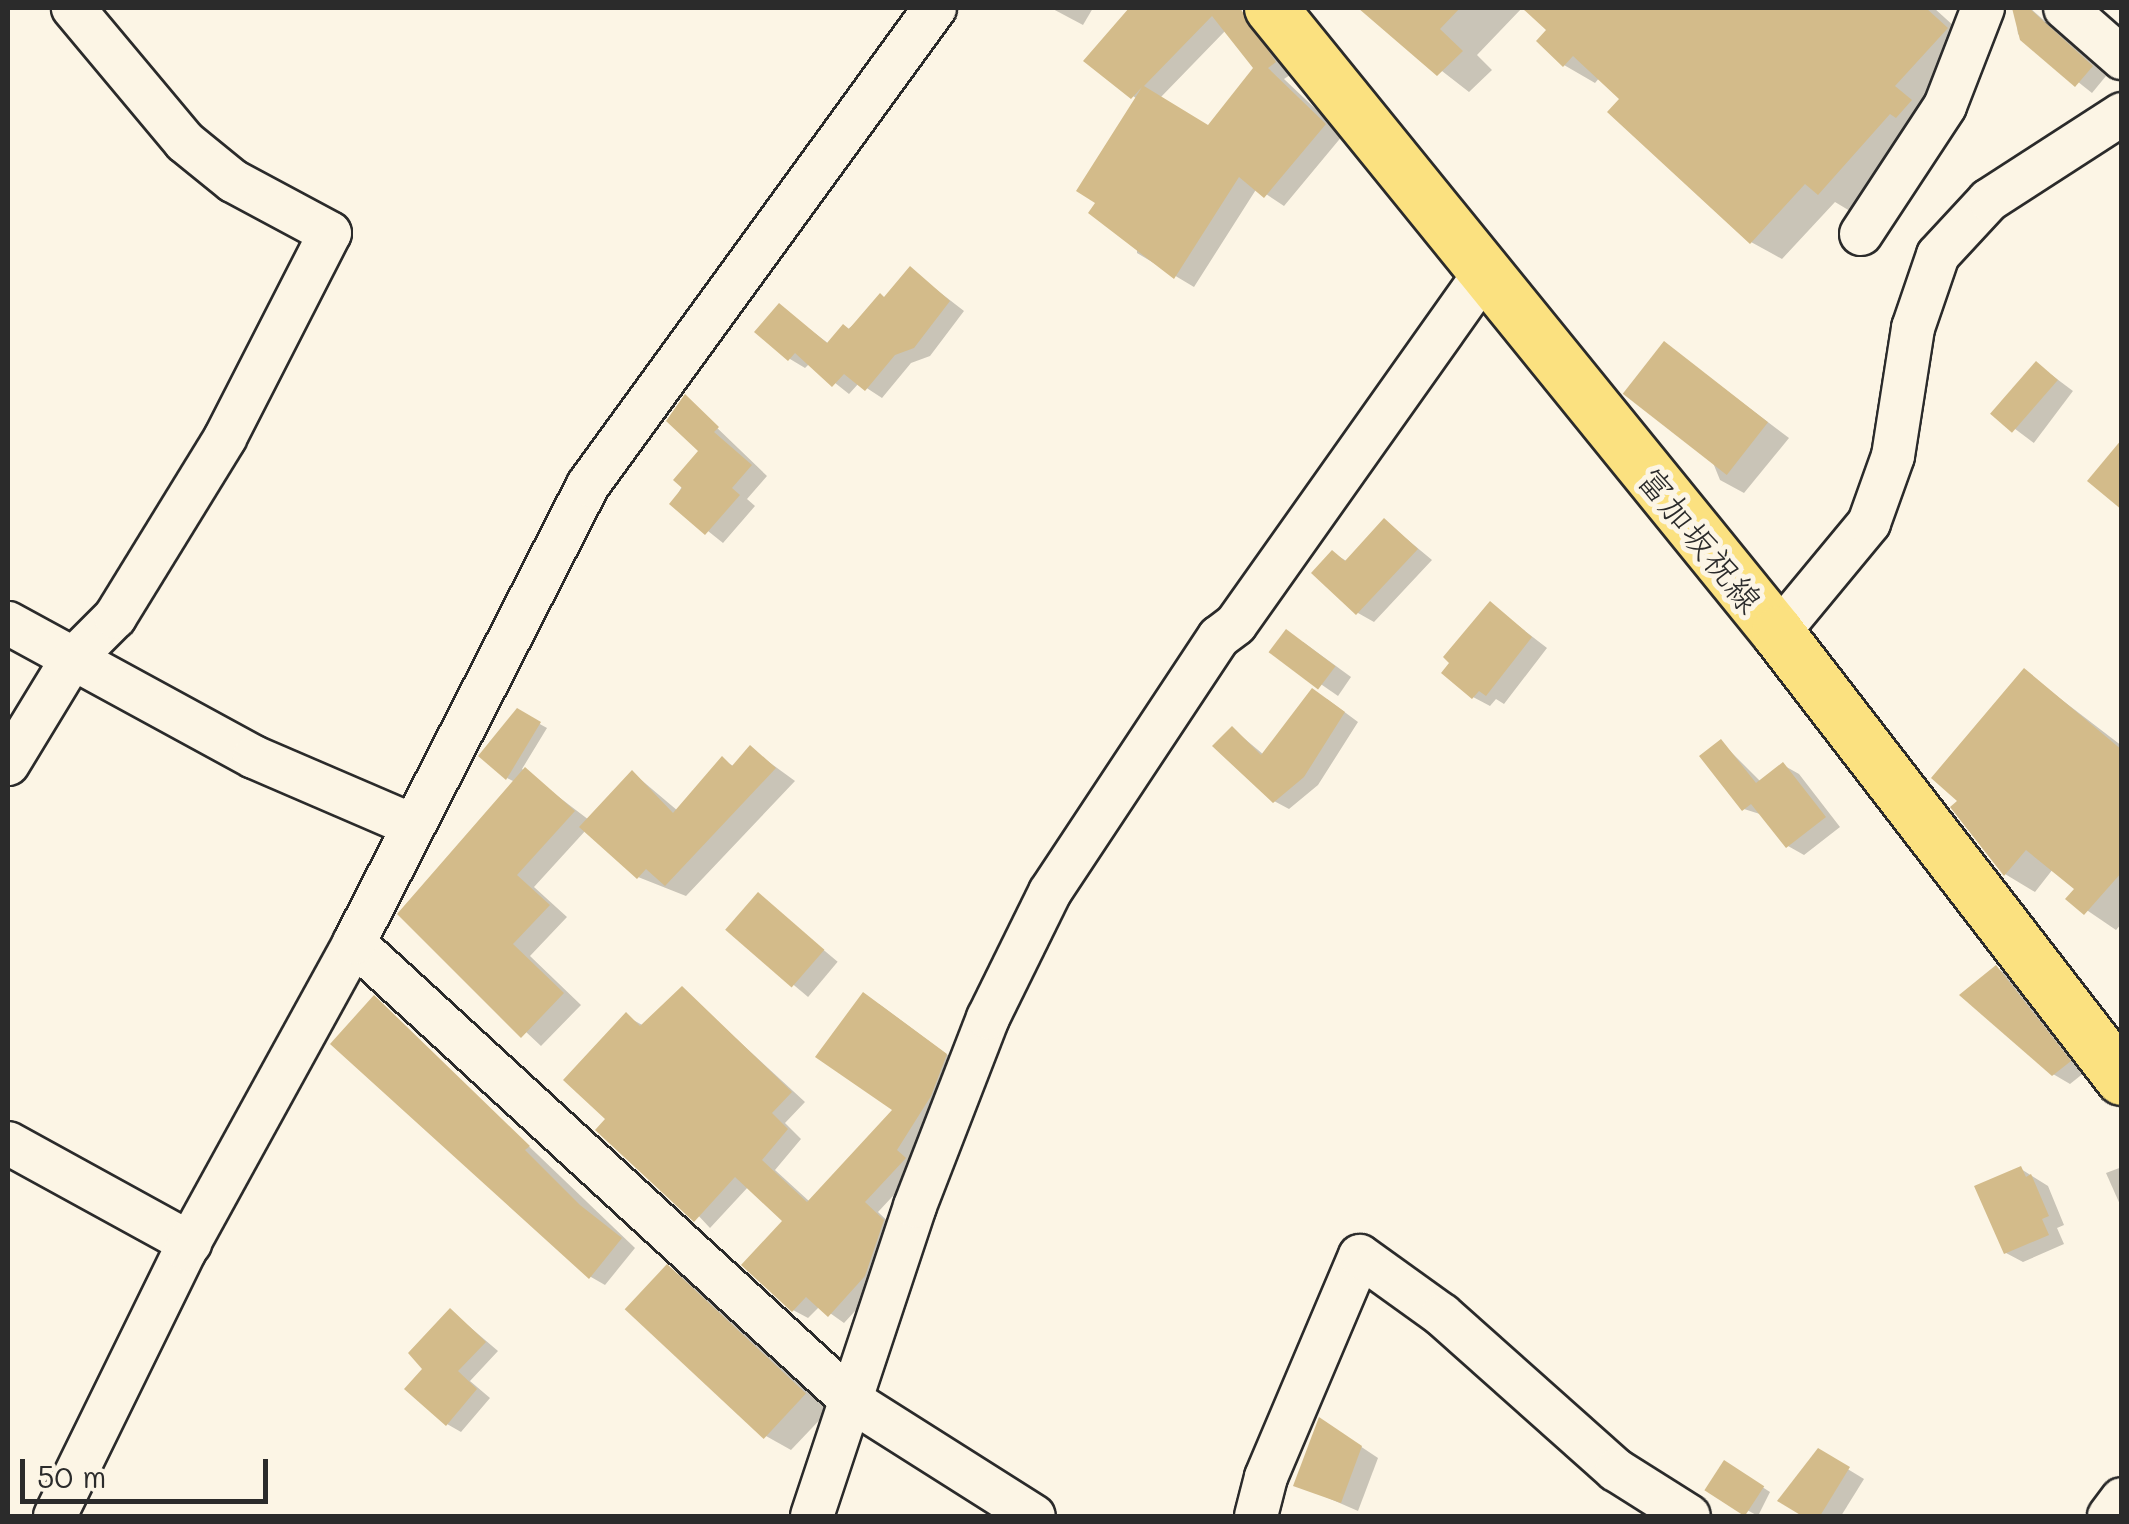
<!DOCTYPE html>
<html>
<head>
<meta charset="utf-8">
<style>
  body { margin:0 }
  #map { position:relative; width:2129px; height:1524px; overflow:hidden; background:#fcf5e5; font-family:Mali,"Klee One",sans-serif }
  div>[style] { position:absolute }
  .shadow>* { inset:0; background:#0003; transform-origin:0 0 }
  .building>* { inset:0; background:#d3bb8a; transform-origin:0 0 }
  .roads { filter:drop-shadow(2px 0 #2b2b2b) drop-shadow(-2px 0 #2b2b2b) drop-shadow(0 2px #2b2b2b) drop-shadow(0 -2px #2b2b2b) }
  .minor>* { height:42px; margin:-21px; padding:0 21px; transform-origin:21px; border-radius:21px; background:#fcf5e5 }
  .major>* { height:52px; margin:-26px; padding:0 26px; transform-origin:26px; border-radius:26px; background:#fbe180 }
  span { translate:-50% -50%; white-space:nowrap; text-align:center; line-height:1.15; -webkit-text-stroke:10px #fcf5e5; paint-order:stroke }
  .street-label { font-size:35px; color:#2b2b2b }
  .frame { position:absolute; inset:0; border:10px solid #2b2b2b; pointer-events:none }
  .scale { position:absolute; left:20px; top:1459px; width:248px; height:45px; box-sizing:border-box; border:5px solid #2b2b2b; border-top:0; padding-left:12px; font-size:30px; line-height:35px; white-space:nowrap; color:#2b2b2b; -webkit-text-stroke:8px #fcf5e5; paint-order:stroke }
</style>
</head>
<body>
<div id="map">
  <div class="shadow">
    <div style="clip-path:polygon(1051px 8px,1093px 8px,1083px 25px)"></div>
    <div style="clip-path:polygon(evenodd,1132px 8px,1220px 8px,1235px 20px,1242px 14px,1260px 25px,1293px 73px,1284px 79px,1343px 135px,1284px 206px,1257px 188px,1194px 287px,1137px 253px,1137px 99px,1087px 61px,1132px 8px,1226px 30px,1256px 68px,1209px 128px,1160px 98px,1226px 30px)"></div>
    <div style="clip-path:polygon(1361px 8px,1522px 8px,1477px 55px,1492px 70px,1469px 92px)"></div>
    <div style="clip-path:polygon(1525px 8px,1934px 8px,1977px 47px,1922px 130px,1850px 211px,1835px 202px,1782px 259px,1751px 242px,1600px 77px,1595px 83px,1564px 65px,1550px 30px)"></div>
    <div style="clip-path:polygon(2015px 8px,2030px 8px,2106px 76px,2092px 93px,2018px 34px)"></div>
    <div style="clip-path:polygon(911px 270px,964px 311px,930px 356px,911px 363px,882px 398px,859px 383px,849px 394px,810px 363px,805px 368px,790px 359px,779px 306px,829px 344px,886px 299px)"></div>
    <div style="clip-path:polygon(1665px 344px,1789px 438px,1744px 493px,1720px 480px)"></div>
    <div style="left:2037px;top:364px;width:45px;height:65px;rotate:37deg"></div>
    <div style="clip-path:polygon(686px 398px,767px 476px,747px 499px,755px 506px,723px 543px,673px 503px,701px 451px)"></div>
    <div style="clip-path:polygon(1385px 521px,1432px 560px,1374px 622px,1358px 613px,1333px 553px,1348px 562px)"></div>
    <div style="clip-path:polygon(1490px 604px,1547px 648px,1504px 704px,1496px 699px,1490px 706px,1473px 697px)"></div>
    <div style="clip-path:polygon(1303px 642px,1351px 677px,1338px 696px,1273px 651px)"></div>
    <div style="clip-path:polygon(2024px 671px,2122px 746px,2122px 923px,2116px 930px,2069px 898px,2077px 889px,2053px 869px,2035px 892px,2005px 874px,1954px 807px)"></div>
    <div style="clip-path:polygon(1327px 699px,1358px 722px,1318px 785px,1289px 809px,1274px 801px,1233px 729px,1264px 755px)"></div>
    <div style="clip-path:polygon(518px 712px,547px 728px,522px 769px,589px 820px,633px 773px,678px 811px,723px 760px,735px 767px,751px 749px,795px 781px,686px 896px,638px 877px,586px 830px,534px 887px,567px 917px,530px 956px,581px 1005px,541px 1046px,400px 914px,515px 782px,507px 778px)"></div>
    <div style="clip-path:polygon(1721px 742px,1761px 782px,1783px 765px,1799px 774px,1840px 827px,1804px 855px,1788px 846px,1763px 815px,1744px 809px)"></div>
    <div style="left:758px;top:895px;width:104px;height:46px;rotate:40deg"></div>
    <div style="clip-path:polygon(1996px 968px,2013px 977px,2085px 1072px,2070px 1084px,2053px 1074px)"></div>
    <div style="clip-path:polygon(682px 989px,805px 1102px,785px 1123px,801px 1139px,775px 1170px,810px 1202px,896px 1110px,879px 1004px,961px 1065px,919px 1168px,878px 1212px,898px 1231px,880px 1284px,844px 1323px,820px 1306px,808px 1318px,793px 1310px,786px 1220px,749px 1186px,710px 1228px,608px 1119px,626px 1016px,644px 1026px)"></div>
    <div style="clip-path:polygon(375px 999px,635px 1248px,605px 1285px,591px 1277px)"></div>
    <div style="clip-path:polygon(2122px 1167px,2122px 1209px,2106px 1173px)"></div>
    <div style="clip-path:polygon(2021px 1169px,2048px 1186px,2064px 1225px,2057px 1228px,2064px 1244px,2023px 1262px,2006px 1253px)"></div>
    <div style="clip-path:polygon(667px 1268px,692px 1282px,830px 1409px,791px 1450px,766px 1436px)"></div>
    <div style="clip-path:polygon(451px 1311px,498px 1351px,470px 1381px,490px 1398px,461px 1432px,447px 1424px,425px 1369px)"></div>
    <div style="clip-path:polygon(1336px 1430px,1378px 1458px,1358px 1511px,1296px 1484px)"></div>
    <div style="clip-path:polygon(1818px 1451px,1864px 1479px,1841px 1516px,1807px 1516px,1781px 1500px)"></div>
    <div style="clip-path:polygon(1725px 1463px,1770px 1492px,1758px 1516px,1709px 1489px)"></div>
  </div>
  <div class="building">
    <div style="clip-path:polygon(evenodd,1129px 8px,1240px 8px,1276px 62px,1268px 68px,1326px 124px,1264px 198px,1239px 177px,1174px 279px,1088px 213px,1095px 203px,1076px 191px,1142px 87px,1131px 99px,1083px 61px,1129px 8px,1212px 16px,1253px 68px,1208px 125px,1144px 86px,1212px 16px)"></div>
    <div style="clip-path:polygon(1358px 8px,1460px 8px,1440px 29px,1463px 51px,1437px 76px)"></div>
    <div style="clip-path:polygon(1522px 8px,1926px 8px,1948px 28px,1895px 86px,1912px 100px,1896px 118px,1890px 114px,1818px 195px,1805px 184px,1750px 244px,1607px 112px,1619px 99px,1573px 56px,1563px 67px,1536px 41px,1546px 30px)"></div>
    <div style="clip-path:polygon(2012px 8px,2029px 8px,2093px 66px,2075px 87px,2020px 40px)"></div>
    <div style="clip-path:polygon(910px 266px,950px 301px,914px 348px,895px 355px,865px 391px,844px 374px,832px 387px,795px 353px,788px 361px,754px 332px,779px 303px,827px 343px,843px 324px,849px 329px,880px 293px,884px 297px)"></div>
    <div style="left:1664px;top:341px;width:132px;height:67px;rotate:38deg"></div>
    <div style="left:2036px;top:361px;width:29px;height:70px;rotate:41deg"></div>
    <div style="clip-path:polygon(685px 394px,719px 427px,714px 432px,752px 465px,732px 488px,740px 495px,705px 535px,669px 504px,682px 488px,673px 480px,698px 451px,666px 421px)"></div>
    <div style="clip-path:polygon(2122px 439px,2122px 510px,2087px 481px)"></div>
    <div style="clip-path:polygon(1384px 518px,1418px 549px,1356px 615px,1311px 573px,1332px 550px,1345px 561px)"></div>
    <div style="clip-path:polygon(1490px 601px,1532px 637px,1486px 696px,1479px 691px,1472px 699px,1441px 673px,1449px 663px,1443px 657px)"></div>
    <div style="left:1286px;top:629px;width:62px;height:29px;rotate:37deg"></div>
    <div style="clip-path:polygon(2024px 668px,2122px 750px,2122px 872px,2084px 915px,2065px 899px,2074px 889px,2026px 850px,2004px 876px,1950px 807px,1957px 801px,1931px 778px)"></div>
    <div style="clip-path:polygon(1312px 688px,1345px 712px,1304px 777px,1273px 803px,1212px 746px,1232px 726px,1261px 755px)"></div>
    <div style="clip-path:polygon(517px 708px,541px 722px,506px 780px,478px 756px)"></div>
    <div style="clip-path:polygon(1721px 739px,1756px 783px,1783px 762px,1826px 817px,1786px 848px,1751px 804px,1742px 811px,1699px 756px)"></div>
    <div style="clip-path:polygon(750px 745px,776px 768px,665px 886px,646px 869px,637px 879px,579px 827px,632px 770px,673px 813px,722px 756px,732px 766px)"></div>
    <div style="clip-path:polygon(525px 767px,575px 811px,517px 875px,550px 905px,513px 944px,564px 993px,521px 1038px,397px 914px)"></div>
    <div style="left:758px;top:892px;width:88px;height:50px;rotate:41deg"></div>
    <div style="clip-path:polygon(1996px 965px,2071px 1061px,2052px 1076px,1959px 995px)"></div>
    <div style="clip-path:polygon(682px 986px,792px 1092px,772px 1113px,788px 1129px,762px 1160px,807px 1202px,892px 1110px,815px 1057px,863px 992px,947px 1054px,931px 1096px,897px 1150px,906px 1158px,865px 1202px,884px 1220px,865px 1276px,828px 1317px,806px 1297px,792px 1312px,741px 1265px,782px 1221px,735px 1177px,694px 1222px,595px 1130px,605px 1119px,563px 1080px,626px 1012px,640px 1026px)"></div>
    <div style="clip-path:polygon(374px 995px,530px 1146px,525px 1150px,580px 1205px,622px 1238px,589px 1279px,330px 1044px)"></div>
    <div style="clip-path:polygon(2021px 1166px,2026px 1177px,2031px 1174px,2049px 1216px,2042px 1219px,2049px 1235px,2004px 1254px,1974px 1186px)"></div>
    <div style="left:667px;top:1264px;width:190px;height:62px;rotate:43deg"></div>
    <div style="clip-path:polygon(450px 1308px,486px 1342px,458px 1371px,477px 1389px,446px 1426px,404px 1389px,422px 1369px,408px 1353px)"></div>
    <div style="clip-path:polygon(1319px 1417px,1362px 1446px,1341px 1503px,1293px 1486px)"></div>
    <div style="clip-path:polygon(1818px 1448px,1850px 1467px,1820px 1516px,1802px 1516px,1777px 1501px)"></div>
    <div style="left:1724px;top:1460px;width:48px;height:36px;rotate:33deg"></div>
  </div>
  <div class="roads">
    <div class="minor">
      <div style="left:2065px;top:8px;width:76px;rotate:41.3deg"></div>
      <div style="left:1861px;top:234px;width:153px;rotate:-56.7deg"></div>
      <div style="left:1945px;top:106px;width:105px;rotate:-68.8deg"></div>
      <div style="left:8px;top:623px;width:280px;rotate:28.6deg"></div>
      <div style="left:254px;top:757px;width:172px;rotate:23.3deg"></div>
      <div style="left:1778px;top:633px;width:143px;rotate:-50.4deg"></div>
      <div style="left:1869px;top:523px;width:71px;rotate:-70.3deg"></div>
      <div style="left:1893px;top:456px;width:130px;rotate:-81.1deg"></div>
      <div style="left:1913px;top:328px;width:77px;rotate:-71.1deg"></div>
      <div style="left:1938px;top:255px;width:75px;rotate:-47.2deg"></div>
      <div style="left:1989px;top:200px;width:158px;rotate:-32.9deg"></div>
      <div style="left:8px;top:764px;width:119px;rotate:-58.7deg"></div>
      <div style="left:70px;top:662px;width:64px;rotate:-45deg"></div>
      <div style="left:115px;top:617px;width:210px;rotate:-58.4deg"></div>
      <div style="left:225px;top:438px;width:230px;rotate:-62.9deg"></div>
      <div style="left:330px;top:233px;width:110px;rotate:-151.8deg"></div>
      <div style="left:233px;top:181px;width:62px;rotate:-140.9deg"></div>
      <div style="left:185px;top:142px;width:175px;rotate:-129.9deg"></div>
      <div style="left:354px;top:943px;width:677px;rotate:42.6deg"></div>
      <div style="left:852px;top:1401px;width:215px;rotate:32.3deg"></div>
      <div style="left:8px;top:1143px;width:208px;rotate:28.8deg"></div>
      <div style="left:55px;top:1516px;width:297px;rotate:-63.9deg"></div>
      <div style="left:186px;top:1249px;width:349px;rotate:-61.2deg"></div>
      <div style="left:354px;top:943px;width:514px;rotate:-62.94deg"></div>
      <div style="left:588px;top:485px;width:590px;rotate:-53.97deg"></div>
      <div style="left:812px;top:1516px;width:327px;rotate:-71.6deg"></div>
      <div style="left:915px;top:1206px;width:202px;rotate:-68.8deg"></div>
      <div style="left:988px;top:1018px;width:140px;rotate:-63.8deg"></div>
      <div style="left:1050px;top:892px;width:306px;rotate:-56.5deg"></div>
      <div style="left:1219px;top:637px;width:21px;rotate:-37deg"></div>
      <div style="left:1236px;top:624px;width:428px;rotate:-54.7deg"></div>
      <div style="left:1256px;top:1516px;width:40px;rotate:-75.6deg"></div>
      <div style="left:1266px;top:1477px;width:240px;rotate:-67deg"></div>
      <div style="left:1360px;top:1256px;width:101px;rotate:35.7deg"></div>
      <div style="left:1442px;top:1315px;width:233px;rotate:41.7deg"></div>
      <div style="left:1616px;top:1470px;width:86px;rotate:32.2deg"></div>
      <div style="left:2109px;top:1516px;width:21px;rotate:-53deg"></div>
    </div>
    <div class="major">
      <div style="left:1271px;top:8px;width:805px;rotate:50.95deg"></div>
      <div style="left:1778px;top:633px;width:563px;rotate:52.36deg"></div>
    </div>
  </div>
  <div class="street-label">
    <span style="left:1701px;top:539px;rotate:51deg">富加坂祝線</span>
  </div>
  <div class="frame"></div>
  <div class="scale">50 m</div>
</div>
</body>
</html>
